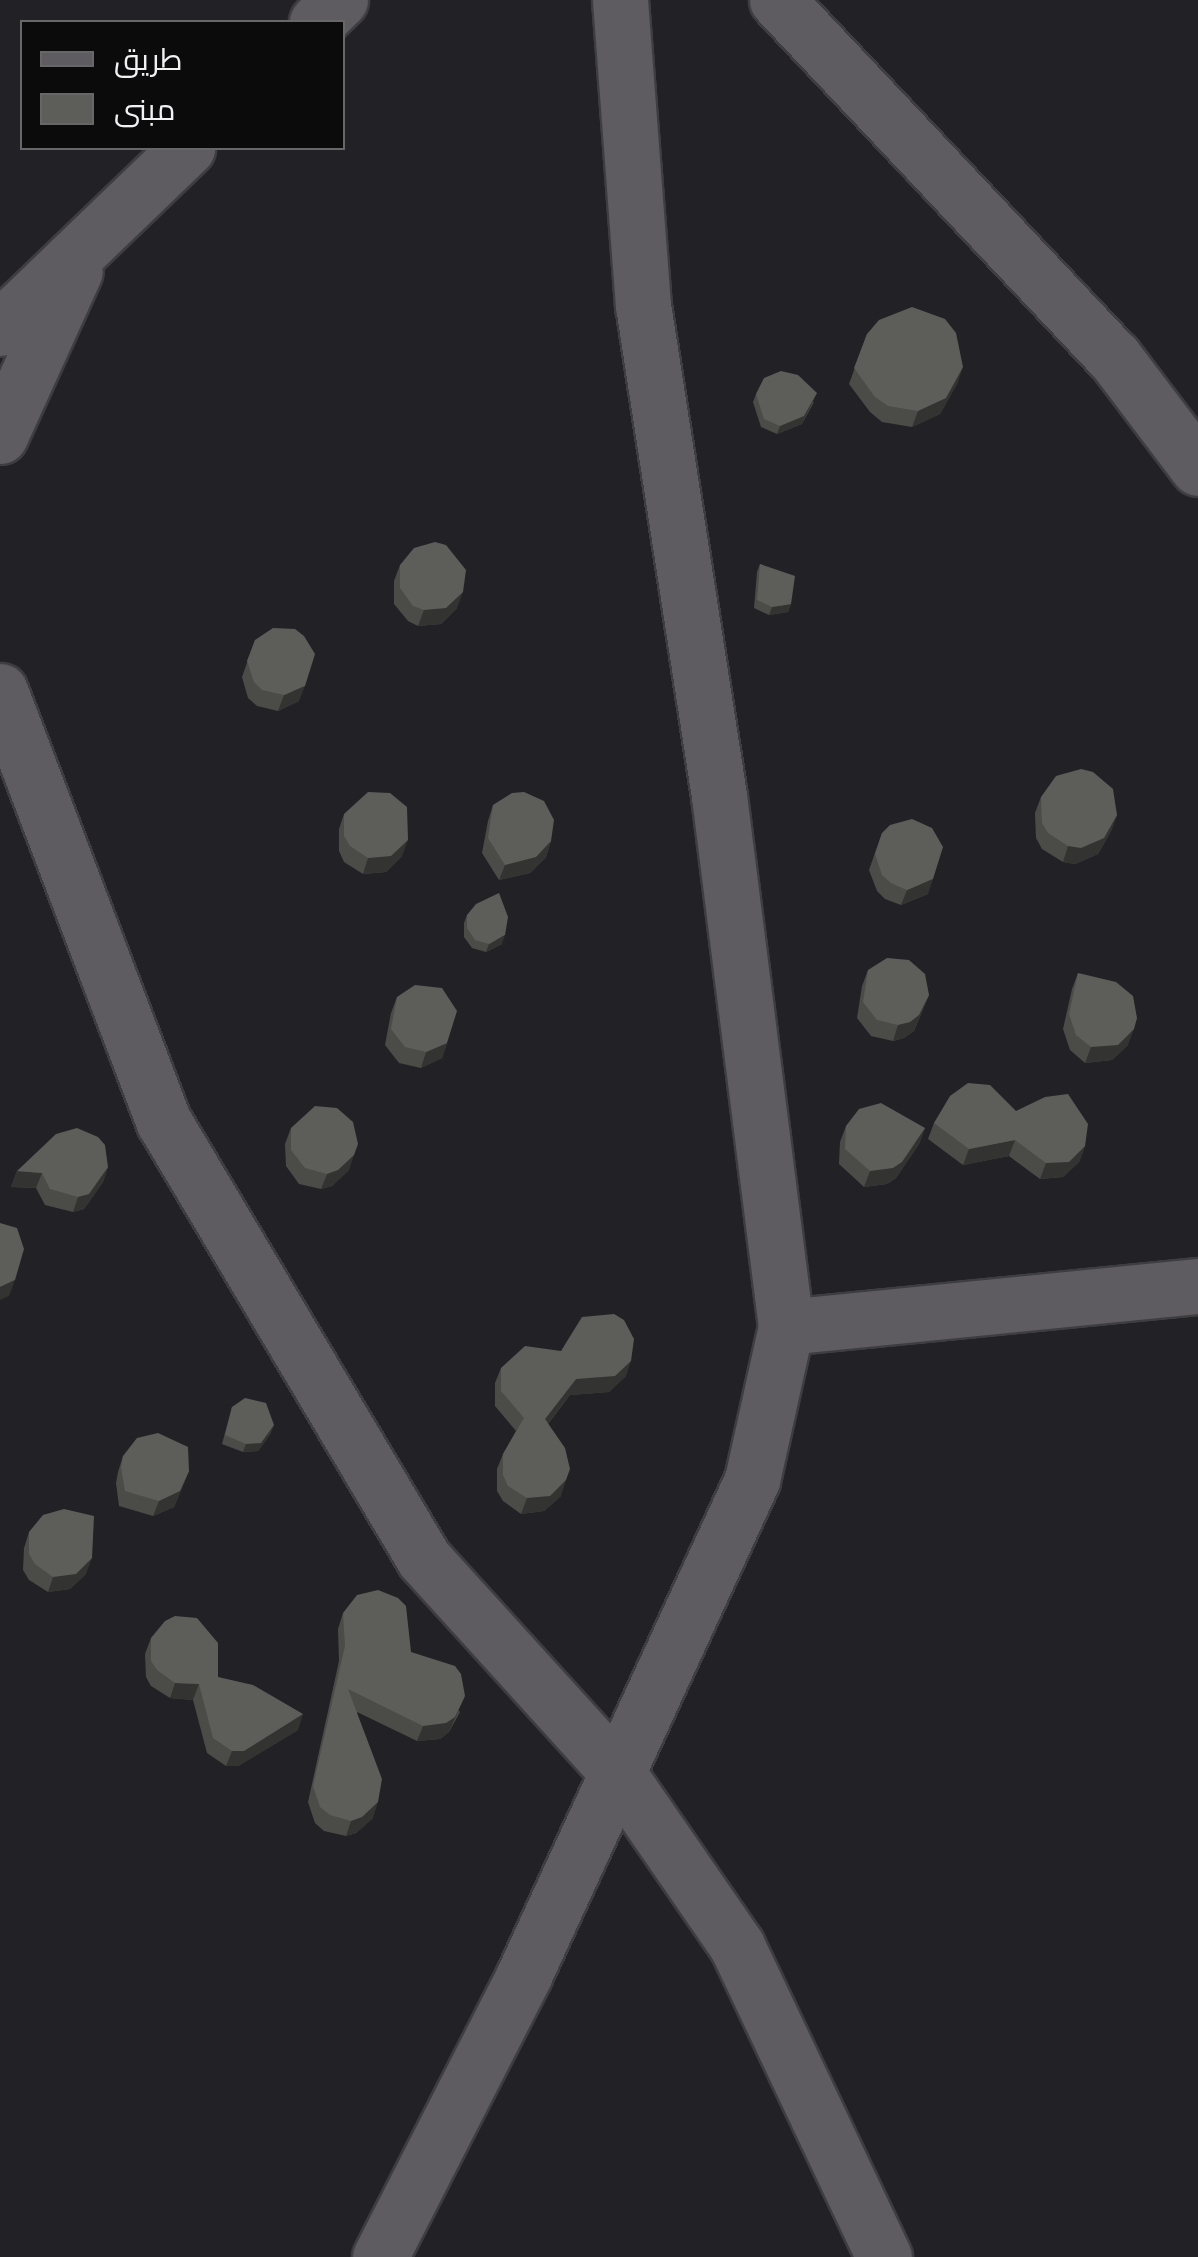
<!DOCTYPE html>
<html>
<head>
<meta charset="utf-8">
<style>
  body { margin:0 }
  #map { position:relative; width:1198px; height:2257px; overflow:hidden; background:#222125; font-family:Roboto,Cairo,sans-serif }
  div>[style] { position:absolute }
  .roads { filter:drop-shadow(2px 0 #3e3d40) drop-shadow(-2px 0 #3e3d40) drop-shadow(0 2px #3e3d40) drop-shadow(0 -2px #3e3d40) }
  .minor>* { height:55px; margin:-27.5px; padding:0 27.5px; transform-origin:27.5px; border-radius:27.5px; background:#5e5c61 }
  .wall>* { inset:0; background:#4b4c48 }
  .shaded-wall>* { inset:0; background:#333432 }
  .building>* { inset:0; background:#5d5e5a }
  span { translate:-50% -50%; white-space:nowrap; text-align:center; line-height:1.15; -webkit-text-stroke:8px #0b0b0c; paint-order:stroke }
  .legend { position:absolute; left:20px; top:20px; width:325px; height:130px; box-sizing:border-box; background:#0b0b0c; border:2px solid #676768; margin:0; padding:12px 18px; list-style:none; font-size:30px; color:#f1f0f3 }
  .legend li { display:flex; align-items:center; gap:20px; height:50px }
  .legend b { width:50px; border:2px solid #676768 }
</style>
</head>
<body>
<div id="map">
  <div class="roads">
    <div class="minor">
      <div style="left:777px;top:0;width:491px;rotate:46.7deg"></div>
      <div style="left:1114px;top:357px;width:139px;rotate:52.9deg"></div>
      <div style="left:317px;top:22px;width:32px;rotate:-44deg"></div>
      <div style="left:0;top:328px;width:260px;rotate:-43.9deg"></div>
      <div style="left:0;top:436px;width:181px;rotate:-65.6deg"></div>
      <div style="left:0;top:691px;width:461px;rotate:69.2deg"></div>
      <div style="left:164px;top:1122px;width:508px;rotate:59.25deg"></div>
      <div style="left:424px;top:1559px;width:287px;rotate:47.8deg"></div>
      <div style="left:617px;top:1772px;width:211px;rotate:55.4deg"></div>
      <div style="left:737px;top:1946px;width:344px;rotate:64.7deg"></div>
      <div style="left:786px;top:1327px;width:414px;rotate:-5.7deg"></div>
      <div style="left:380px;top:2257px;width:317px;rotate:-62.9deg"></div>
      <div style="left:524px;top:1975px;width:545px;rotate:-65.27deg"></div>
      <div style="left:752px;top:1480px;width:157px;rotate:-77.5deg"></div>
      <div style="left:786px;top:1327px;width:535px;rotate:-97.19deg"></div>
      <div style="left:719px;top:796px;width:496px;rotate:-98.8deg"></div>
      <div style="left:643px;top:306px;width:307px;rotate:-94.3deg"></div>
    </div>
  </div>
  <div class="wall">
    <div style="clip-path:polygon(867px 334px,958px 382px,940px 414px,912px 427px,882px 422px,870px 412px,849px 384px)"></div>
    <div style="clip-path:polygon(756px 394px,814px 402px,802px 424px,777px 434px,761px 427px,753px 402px)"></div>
    <div style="clip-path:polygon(760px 564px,791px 604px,788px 612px,769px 615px,754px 608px,757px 572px)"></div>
    <div style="clip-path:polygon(400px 565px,457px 608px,441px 624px,418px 626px,408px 621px,394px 604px,394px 581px)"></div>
    <div style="clip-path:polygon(255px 640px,299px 701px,278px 711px,257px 706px,248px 698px,242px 677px)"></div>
    <div style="clip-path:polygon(1041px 797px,1117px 815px,1111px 831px,1098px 854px,1075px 864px,1063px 862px,1042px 849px,1036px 838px,1035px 813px)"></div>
    <div style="clip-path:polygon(493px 805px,551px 841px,546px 857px,530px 873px,499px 880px,482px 853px,488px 821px)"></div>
    <div style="clip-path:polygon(344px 814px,402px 856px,386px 872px,363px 874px,344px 862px,339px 851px,339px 829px)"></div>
    <div style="clip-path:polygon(882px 833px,928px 894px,901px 905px,885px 899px,877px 891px,869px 870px)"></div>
    <div style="clip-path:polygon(467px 915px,502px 944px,486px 952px,472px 948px,464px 937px,464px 923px)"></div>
    <div style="clip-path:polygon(868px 970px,929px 995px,914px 1031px,904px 1038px,893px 1041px,871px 1036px,857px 1018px,862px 986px)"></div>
    <div style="clip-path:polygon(1078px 973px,1128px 1045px,1112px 1060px,1085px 1063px,1070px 1050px,1063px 1029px,1072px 989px)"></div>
    <div style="clip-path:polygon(397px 997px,447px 1043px,442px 1058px,421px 1068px,399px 1063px,385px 1045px,391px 1013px)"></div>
    <div style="clip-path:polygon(1016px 1111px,1085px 1146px,1079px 1162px,1063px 1177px,1040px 1179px,1009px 1156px,963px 1165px,928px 1139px,934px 1123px)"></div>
    <div style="clip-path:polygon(846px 1126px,925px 1128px,919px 1144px,896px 1178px,887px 1184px,864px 1187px,839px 1164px,840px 1142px)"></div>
    <div style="clip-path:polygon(291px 1128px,349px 1170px,332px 1186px,321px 1189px,299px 1184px,286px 1166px,285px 1144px)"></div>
    <div style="clip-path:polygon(108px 1167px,103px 1182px,84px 1209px,73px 1212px,45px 1205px,36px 1188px,11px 1187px,17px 1171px)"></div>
    <div style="clip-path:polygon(561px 1351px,626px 1376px,609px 1392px,570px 1395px,548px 1424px,561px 1496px,544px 1511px,521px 1514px,503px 1501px,497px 1491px,497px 1469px,503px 1454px,516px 1431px,495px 1406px,495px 1383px,501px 1368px)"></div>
    <div style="clip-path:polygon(232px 1407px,271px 1433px,258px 1451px,243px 1452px,222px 1444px)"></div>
    <div style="clip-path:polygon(123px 1456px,189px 1471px,174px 1507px,153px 1516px,119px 1506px,116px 1483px,118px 1472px)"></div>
    <div style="clip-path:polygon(29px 1532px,86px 1574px,70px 1589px,48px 1592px,29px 1580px,23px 1570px,24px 1548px)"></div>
    <div style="clip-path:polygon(343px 1613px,411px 1652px,460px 1712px,449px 1732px,440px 1739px,417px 1741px,357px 1712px,373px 1818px,356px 1833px,346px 1836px,324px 1831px,315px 1823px,308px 1802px,339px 1661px,338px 1629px)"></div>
    <div style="clip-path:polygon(151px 1638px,218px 1677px,298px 1730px,238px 1766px,226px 1766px,207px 1753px,193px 1700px,170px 1698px,151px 1686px,146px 1677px,145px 1654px)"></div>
  </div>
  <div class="shaded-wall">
    <div style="clip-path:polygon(963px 367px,958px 382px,940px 414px,912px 427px,918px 411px)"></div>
    <div style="clip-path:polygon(817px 393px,802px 424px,777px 434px,780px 426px)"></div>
    <div style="clip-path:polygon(463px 592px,457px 608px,441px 624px,418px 626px,424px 610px)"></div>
    <div style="clip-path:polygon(791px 604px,788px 612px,769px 615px,772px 607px)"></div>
    <div style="clip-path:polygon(305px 686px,299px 701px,278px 711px,284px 695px)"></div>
    <div style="clip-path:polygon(1117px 815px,1111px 831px,1098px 854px,1075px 864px,1063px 862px,1068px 846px)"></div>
    <div style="clip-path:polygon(408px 840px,402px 856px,386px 872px,363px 874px,368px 858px)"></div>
    <div style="clip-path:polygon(551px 841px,546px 857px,530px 873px,499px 880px,505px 865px)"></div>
    <div style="clip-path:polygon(933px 879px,928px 894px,901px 905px,907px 890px)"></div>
    <div style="clip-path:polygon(505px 935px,502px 944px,486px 952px,489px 944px)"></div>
    <div style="clip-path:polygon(929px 995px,914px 1031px,904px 1038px,893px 1041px,898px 1025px)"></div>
    <div style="clip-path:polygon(1134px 1029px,1128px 1045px,1112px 1060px,1085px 1063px,1091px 1047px)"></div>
    <div style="clip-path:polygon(447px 1043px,442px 1058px,421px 1068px,426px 1052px)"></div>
    <div style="clip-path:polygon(925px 1128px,919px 1144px,896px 1178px,887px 1184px,864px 1187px,870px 1171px)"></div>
    <div style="clip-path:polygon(1015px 1140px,1009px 1156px,963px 1165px,969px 1149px)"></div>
    <div style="clip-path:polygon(1085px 1146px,1079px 1162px,1063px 1177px,1040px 1179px,1046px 1163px)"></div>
    <div style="clip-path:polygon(354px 1155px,349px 1170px,332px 1186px,321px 1189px,327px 1174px)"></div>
    <div style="clip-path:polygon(108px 1167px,103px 1182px,84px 1209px,73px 1212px,78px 1197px)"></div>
    <div style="clip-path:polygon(17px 1171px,42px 1173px,36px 1188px,11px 1187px)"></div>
    <div style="clip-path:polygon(15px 1280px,9px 1296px,0 1300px,0 1287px)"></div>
    <div style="clip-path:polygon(631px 1361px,626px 1376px,609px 1392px,570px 1395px,539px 1435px,545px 1419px,576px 1379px)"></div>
    <div style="clip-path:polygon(274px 1425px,271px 1433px,258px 1451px,243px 1452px,246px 1444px)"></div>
    <div style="clip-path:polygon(189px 1471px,174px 1507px,153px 1516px,159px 1501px)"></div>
    <div style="clip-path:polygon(566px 1480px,561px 1496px,544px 1511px,521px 1514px,527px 1498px)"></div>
    <div style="clip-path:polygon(92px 1558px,86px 1574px,70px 1589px,48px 1592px,53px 1577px)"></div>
    <div style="clip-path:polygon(175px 1683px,199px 1684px,193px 1700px,170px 1698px)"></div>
    <div style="clip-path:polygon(465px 1696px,449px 1732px,440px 1739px,417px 1741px,423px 1726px)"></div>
    <div style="clip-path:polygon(303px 1714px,298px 1730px,238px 1766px,226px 1766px,232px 1751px)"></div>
    <div style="clip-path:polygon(378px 1802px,373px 1818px,356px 1833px,346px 1836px,351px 1821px)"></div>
  </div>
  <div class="building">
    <div style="clip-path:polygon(912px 307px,945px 319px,956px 333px,963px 367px,946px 398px,918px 411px,888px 406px,875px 397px,854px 368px,867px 334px,879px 320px)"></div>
    <div style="clip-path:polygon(781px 371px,798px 375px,817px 393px,804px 416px,780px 426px,764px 419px,756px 394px,764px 378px)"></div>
    <div style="clip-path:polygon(435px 542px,446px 545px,466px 570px,463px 592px,446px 608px,424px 610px,413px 606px,400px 588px,400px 565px,414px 548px)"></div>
    <div style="clip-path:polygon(760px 564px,795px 576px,791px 604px,772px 607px,757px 600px)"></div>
    <div style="clip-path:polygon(273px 628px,295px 629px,304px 636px,315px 654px,305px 686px,284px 695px,262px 690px,254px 682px,247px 661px,255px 640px)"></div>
    <div style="clip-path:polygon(1081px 769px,1093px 772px,1113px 789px,1117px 815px,1104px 838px,1081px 848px,1068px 846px,1048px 833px,1042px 823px,1041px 797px,1056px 776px)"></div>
    <div style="clip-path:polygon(368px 792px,390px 793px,407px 807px,408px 840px,391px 856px,368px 858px,350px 846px,344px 836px,344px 814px)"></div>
    <div style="clip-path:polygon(524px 792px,544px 801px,554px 820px,551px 841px,536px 857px,505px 865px,488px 838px,493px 805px,512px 793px)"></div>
    <div style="clip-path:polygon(912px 819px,932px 828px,943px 847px,933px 879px,907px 890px,891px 883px,882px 875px,875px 854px,882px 833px,890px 825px)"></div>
    <div style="clip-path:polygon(499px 893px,508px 917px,505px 935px,489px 944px,475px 940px,467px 928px,467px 915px,476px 904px)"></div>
    <div style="clip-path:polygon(887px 958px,909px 960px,925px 974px,929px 995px,919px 1015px,910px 1022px,898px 1025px,877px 1020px,863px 1002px,868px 970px)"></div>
    <div style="clip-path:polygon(1078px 973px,1116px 982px,1133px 996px,1137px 1018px,1134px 1029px,1118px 1045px,1091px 1047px,1076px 1035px,1069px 1014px)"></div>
    <div style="clip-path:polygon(415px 985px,442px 988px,457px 1011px,447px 1043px,426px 1052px,405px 1047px,391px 1029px,397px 997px)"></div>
    <div style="clip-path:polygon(968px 1083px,990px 1085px,1016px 1111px,1045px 1097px,1068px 1094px,1088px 1124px,1085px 1146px,1069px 1162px,1046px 1163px,1015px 1140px,969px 1149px,934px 1123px,950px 1096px)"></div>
    <div style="clip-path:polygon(881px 1103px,925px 1128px,902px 1162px,893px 1168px,870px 1171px,845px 1149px,846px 1126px,859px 1109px)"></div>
    <div style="clip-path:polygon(315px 1106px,337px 1108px,353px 1122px,358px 1144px,354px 1155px,338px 1170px,327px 1174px,305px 1168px,291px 1150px,291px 1128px)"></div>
    <div style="clip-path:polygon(77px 1128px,98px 1137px,105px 1145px,108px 1167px,89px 1194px,78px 1197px,50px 1189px,42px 1173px,17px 1171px,56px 1134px)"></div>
    <div style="clip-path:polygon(0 1223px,17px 1228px,24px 1249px,15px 1280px,0 1287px)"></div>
    <div style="clip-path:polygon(614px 1314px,624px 1320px,634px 1339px,631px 1361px,615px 1376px,576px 1379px,545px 1419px,565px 1448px,570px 1469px,566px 1480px,550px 1496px,527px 1498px,508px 1486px,503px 1475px,503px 1454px,524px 1418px,501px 1391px,501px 1368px,525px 1346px,561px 1351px,582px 1317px)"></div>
    <div style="clip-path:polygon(245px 1398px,266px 1403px,274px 1425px,261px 1443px,246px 1444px,225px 1435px,232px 1407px)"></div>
    <div style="clip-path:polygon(158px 1433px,188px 1447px,189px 1471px,180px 1491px,159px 1501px,125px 1491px,121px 1467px,123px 1456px,137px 1438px)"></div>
    <div style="clip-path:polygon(64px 1509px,94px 1516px,92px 1558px,76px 1574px,53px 1577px,35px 1564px,29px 1554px,29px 1532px,43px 1515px)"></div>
    <div style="clip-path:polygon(378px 1590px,398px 1598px,406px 1606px,411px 1652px,455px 1666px,461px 1674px,465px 1696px,455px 1717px,446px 1723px,423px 1726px,348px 1689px,382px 1779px,378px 1802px,362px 1817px,351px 1821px,330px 1815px,320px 1807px,313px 1786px,345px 1646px,343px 1613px,357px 1595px)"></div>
    <div style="clip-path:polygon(175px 1616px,197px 1618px,218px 1643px,218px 1677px,253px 1685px,303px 1714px,244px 1751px,232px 1751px,213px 1738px,199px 1684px,175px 1683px,157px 1670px,151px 1661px,151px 1638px,165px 1621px)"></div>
  </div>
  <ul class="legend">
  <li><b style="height:12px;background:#5e5c61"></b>طريق</li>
  <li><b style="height:28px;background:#5d5e5a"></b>مبنى</li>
  </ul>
</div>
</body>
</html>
